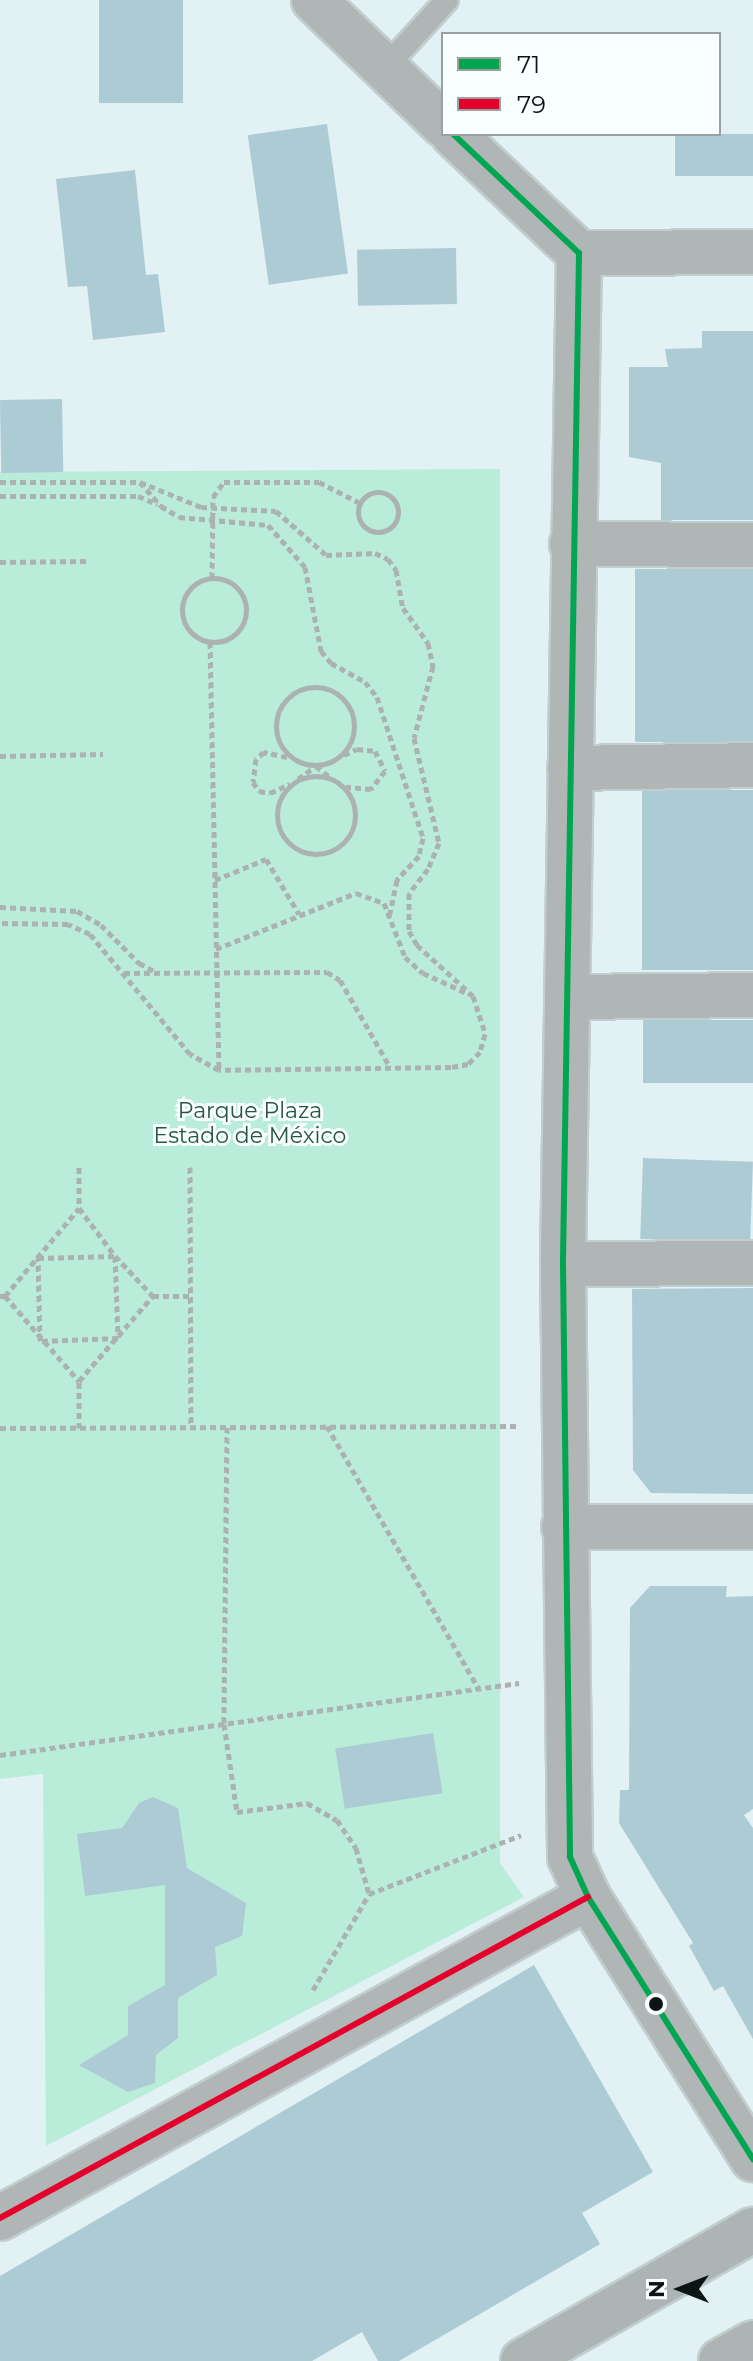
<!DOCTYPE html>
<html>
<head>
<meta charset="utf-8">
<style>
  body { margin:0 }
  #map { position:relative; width:753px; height:2361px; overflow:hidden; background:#e2f1f3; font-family:Montserrat,sans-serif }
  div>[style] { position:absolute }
  .green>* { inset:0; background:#b9ecd9 }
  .building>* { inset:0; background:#adcbd5; transform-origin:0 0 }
  .path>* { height:5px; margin-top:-2.5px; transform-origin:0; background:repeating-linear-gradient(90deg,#acb2b2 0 6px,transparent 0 10px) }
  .path>.ring { margin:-2.5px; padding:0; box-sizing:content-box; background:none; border:5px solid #acb2b2; border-radius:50% }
  .roads { filter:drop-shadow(2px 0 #c1cdce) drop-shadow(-2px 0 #c1cdce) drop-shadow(0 2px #c1cdce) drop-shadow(0 -2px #c1cdce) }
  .lane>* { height:22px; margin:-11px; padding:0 11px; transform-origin:11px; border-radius:11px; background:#b0b5b5 }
  .street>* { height:44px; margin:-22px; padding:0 22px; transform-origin:22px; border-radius:22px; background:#b0b5b5 }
  .secondary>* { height:44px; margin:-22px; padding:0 22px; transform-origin:22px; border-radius:22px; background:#acb5b4 }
  .bus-1>* { height:6px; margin:-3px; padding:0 3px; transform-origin:3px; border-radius:3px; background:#00a651 }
  .bus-2>* { height:6px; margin:-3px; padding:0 3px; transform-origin:3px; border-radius:3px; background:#e4002b }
  .dots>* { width:22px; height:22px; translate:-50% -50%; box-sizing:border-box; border:4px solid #f9feff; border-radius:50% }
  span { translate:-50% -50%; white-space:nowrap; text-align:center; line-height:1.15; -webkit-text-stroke:6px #f9feff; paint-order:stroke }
  .park-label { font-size:22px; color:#275743 }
  .legend { position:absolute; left:441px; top:32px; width:280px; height:104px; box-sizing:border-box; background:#f9feff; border:2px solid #9aa1a2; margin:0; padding:10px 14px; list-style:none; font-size:24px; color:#0c1516 }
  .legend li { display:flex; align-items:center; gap:16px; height:40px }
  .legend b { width:40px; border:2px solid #9aa1a2 }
  .north { position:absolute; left:641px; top:2249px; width:80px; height:80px; -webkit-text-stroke:6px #f9feff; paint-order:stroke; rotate:270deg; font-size:22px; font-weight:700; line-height:32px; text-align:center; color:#0c1516 }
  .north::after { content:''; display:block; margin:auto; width:28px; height:36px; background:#0c1516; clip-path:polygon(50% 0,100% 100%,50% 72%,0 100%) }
</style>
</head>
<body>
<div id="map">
  <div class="green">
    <div style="clip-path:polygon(500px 469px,500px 1863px,524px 1897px,46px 2146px,43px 1774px,0 1779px,0 472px)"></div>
  </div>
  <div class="building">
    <div style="left:99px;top:0;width:84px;height:103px"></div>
    <div style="left:327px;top:124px;width:151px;height:80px;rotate:82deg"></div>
    <div style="left:675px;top:134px;width:78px;height:42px"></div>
    <div style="clip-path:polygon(135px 170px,146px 275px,158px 274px,165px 332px,93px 340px,87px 286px,68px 287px,56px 179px)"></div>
    <div style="left:456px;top:248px;width:56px;height:99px;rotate:89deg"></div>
    <div style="clip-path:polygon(702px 331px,753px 331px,753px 520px,661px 520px,661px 463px,629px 457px,629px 367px,668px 367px,665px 349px,702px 348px)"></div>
    <div style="left:62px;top:399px;width:73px;height:62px;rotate:89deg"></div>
    <div style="left:635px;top:569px;width:118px;height:173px"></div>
    <div style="left:753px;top:790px;width:180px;height:111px;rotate:90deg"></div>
    <div style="left:753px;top:1020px;width:63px;height:110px;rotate:90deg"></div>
    <div style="left:643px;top:1158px;width:110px;height:81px;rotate:2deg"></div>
    <div style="clip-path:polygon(753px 1288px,753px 1494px,651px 1493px,633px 1470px,632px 1289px)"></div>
    <div style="clip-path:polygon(650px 1586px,727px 1586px,726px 1597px,753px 1596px,753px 1809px,744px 1815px,753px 1828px,753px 2039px,723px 1986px,714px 1991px,689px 1946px,693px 1943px,619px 1823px,620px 1790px,629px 1790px,630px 1608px)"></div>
    <div style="left:433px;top:1733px;width:61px;height:99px;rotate:81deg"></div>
    <div style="clip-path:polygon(153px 1797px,178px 1808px,187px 1868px,246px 1903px,242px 1936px,215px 1947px,217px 1975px,178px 1998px,178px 2038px,156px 2055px,155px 2083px,128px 2092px,79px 2065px,128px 2035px,128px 2006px,165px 1985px,165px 1885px,85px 1896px,77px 1834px,122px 1828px,139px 1803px)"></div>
    <div style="clip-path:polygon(534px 1965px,653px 2172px,582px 2213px,600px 2244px,399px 2361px,378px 2361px,362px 2332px,312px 2361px,0 2361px,0 2276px)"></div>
  </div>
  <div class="path">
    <div style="left:0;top:482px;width:140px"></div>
    <div style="left:140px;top:482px;width:66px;rotate:22.3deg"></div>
    <div style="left:201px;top:507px;width:75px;rotate:3.1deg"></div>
    <div style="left:276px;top:511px;width:67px;rotate:41.3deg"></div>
    <div style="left:326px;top:555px;width:49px;rotate:-2.3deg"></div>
    <div style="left:375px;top:553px;width:14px;rotate:25deg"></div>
    <div style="left:388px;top:559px;width:14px;rotate:54deg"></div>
    <div style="left:396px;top:570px;width:39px;rotate:80deg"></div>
    <div style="left:403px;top:608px;width:43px;rotate:54.5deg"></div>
    <div style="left:428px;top:643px;width:24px;rotate:78deg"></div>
    <div style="left:433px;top:666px;width:74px;rotate:104.8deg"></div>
    <div style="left:414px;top:738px;width:108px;rotate:76.6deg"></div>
    <div style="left:439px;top:843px;width:28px;rotate:113deg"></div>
    <div style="left:428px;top:869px;width:31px;rotate:128deg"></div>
    <div style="left:409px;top:893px;width:38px;rotate:90deg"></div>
    <div style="left:409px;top:931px;width:16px;rotate:60deg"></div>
    <div style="left:417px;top:945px;width:76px;rotate:42.3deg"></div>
    <div style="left:473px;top:996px;width:40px;rotate:72deg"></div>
    <div style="left:485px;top:1034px;width:19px;rotate:106deg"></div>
    <div style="left:480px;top:1052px;width:17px;rotate:135deg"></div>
    <div style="left:468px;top:1064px;width:17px;rotate:170deg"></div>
    <div style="left:451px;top:1067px;width:232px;rotate:179.3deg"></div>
    <div style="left:219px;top:1070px;width:33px;rotate:-151deg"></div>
    <div style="left:190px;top:1054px;width:156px;rotate:-129.8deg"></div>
    <div style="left:90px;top:934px;width:24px;rotate:-156deg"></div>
    <div style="left:68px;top:924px;width:68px;rotate:-179.2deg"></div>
    <div style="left:140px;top:482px;width:32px;rotate:49deg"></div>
    <div style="left:161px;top:506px;width:21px;rotate:31deg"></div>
    <div style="left:179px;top:517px;width:89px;rotate:5.1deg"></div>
    <div style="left:268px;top:525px;width:56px;rotate:48.6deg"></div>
    <div style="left:305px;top:567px;width:86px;rotate:79.2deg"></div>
    <div style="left:321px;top:651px;width:16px;rotate:50deg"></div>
    <div style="left:331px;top:663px;width:39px;rotate:29deg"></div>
    <div style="left:365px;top:682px;width:19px;rotate:51deg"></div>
    <div style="left:377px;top:697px;width:148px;rotate:71.9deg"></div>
    <div style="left:423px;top:838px;width:18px;rotate:103deg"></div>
    <div style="left:419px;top:856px;width:33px;rotate:133deg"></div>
    <div style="left:397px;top:880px;width:35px;rotate:102deg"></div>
    <div class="ring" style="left:358px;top:492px;width:35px;height:35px"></div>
    <div style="left:0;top:496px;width:138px"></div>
    <div style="left:138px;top:496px;width:21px;rotate:23deg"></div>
    <div style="left:0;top:562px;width:90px;rotate:-0.6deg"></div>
    <div style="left:212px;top:578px;width:81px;rotate:-89.3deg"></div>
    <div style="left:213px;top:497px;width:19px;rotate:-54deg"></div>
    <div style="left:224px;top:482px;width:95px"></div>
    <div style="left:319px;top:482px;width:46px;rotate:27.1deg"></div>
    <div class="ring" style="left:182px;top:578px;width:59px;height:59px"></div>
    <div style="left:210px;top:642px;width:428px;rotate:88.8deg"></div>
    <div class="ring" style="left:276px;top:687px;width:73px;height:73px"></div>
    <div style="left:344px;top:755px;width:14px;rotate:-25deg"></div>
    <div style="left:357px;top:749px;width:18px;rotate:6deg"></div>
    <div style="left:375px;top:751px;width:22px;rotate:63deg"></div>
    <div style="left:385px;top:771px;width:23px;rotate:128deg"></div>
    <div style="left:371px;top:789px;width:25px;rotate:-175deg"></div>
    <div style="left:0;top:756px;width:103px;rotate:-1.1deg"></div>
    <div style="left:287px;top:757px;width:24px;rotate:-168deg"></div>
    <div style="left:264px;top:752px;width:11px;rotate:139deg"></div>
    <div style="left:256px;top:759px;width:23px;rotate:97deg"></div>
    <div style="left:253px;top:782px;width:11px;rotate:56deg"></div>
    <div style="left:259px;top:791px;width:11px;rotate:10deg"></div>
    <div style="left:270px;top:793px;width:22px;rotate:-24deg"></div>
    <div class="ring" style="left:277px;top:776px;width:73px;height:73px"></div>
    <div style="left:298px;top:779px;width:22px;rotate:-36deg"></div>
    <div style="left:316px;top:766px;width:19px;rotate:39deg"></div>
    <div style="left:215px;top:880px;width:55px;rotate:-22.4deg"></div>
    <div style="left:266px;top:859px;width:64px;rotate:59deg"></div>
    <div style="left:0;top:907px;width:77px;rotate:3deg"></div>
    <div style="left:77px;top:911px;width:28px;rotate:30deg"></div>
    <div style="left:101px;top:925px;width:54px;rotate:45deg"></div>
    <div style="left:139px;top:963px;width:21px;rotate:28deg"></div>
    <div style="left:216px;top:949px;width:151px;rotate:-21.8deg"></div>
    <div style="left:356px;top:893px;width:30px;rotate:20deg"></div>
    <div style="left:384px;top:903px;width:58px;rotate:68.7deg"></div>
    <div style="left:405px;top:957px;width:24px;rotate:42deg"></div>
    <div style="left:423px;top:973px;width:51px;rotate:24.5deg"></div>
    <div style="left:124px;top:973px;width:203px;rotate:-0.3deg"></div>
    <div style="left:327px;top:972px;width:15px;rotate:32deg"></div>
    <div style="left:340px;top:980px;width:100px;rotate:60.1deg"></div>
    <div style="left:79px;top:1167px;width:41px;rotate:90deg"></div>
    <div style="left:79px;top:1208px;width:60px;rotate:53.1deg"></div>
    <div style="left:115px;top:1256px;width:55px;rotate:46.5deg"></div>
    <div style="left:153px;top:1296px;width:37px"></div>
    <div style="left:190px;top:1167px;width:260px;rotate:89.8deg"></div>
    <div style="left:115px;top:1256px;width:82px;rotate:87.9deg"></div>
    <div style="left:118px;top:1338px;width:78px;rotate:177.8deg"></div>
    <div style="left:40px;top:1341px;width:83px;rotate:-91.4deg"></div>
    <div style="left:38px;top:1258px;width:77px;rotate:-1.5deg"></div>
    <div style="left:0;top:1296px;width:5px"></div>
    <div style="left:5px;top:1296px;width:113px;rotate:49deg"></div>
    <div style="left:5px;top:1296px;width:115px;rotate:-49.9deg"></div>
    <div style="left:327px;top:1426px;width:302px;rotate:60deg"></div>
    <div style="left:227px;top:1427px;width:297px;rotate:90.6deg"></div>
    <div style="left:224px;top:1724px;width:89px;rotate:81.6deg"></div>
    <div style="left:237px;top:1812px;width:71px;rotate:-7.3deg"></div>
    <div style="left:307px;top:1803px;width:34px;rotate:30deg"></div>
    <div style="left:337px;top:1820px;width:34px;rotate:56deg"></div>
    <div style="left:356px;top:1848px;width:48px;rotate:74.2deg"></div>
    <div style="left:0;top:1428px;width:518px;rotate:-0.22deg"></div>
    <div style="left:79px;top:1428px;width:47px;rotate:-90deg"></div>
    <div style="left:79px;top:1381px;width:113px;rotate:-49deg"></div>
    <div style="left:0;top:1755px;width:524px;rotate:-7.9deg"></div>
    <div style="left:313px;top:1990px;width:111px;rotate:-59.7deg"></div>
    <div style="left:369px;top:1894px;width:163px;rotate:-21.2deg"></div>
  </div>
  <div class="roads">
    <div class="lane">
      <div style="left:384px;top:69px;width:93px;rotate:-47.6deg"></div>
    </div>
    <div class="street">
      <div style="left:314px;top:0;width:179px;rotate:43.9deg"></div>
      <div style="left:453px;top:134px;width:173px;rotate:43.4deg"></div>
      <div style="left:579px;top:253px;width:1011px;rotate:90.91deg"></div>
      <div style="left:563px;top:1264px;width:593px;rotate:89.32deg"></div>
      <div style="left:570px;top:1857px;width:44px;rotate:65.8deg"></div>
      <div style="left:588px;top:1897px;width:310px;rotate:57.8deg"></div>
      <div style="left:579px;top:253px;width:174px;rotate:-0.3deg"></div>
      <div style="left:572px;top:544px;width:181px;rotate:0.3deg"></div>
      <div style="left:570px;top:768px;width:183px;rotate:-0.9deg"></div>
      <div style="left:567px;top:997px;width:186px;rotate:-0.6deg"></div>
      <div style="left:563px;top:1264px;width:190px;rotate:-0.3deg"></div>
      <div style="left:564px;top:1527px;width:189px"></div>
      <div style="left:0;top:2218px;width:670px;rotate:-28.63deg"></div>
    </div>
    <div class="secondary">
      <div style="left:523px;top:2361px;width:265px;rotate:-29.7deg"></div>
      <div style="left:721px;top:2361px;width:37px;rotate:-29deg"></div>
    </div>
  </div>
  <div class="bus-1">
    <div style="left:453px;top:134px;width:173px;rotate:43.4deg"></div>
    <div style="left:579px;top:253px;width:1011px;rotate:90.91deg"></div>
    <div style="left:563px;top:1264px;width:593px;rotate:89.32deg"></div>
    <div style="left:570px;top:1857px;width:44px;rotate:65.8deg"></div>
    <div style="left:588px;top:1897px;width:310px;rotate:57.8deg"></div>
  </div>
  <div class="bus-2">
    <div style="left:0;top:2218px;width:670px;rotate:-28.63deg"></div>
  </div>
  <div class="dots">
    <div style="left:656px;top:2004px;background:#0c1516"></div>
  </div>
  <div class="park-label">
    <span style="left:250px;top:1123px">Parque Plaza<br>Estado de México</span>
  </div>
  <ul class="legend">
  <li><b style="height:10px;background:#00a651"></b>71</li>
  <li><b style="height:10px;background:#e4002b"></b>79</li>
  </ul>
  <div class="north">N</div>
</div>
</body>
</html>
